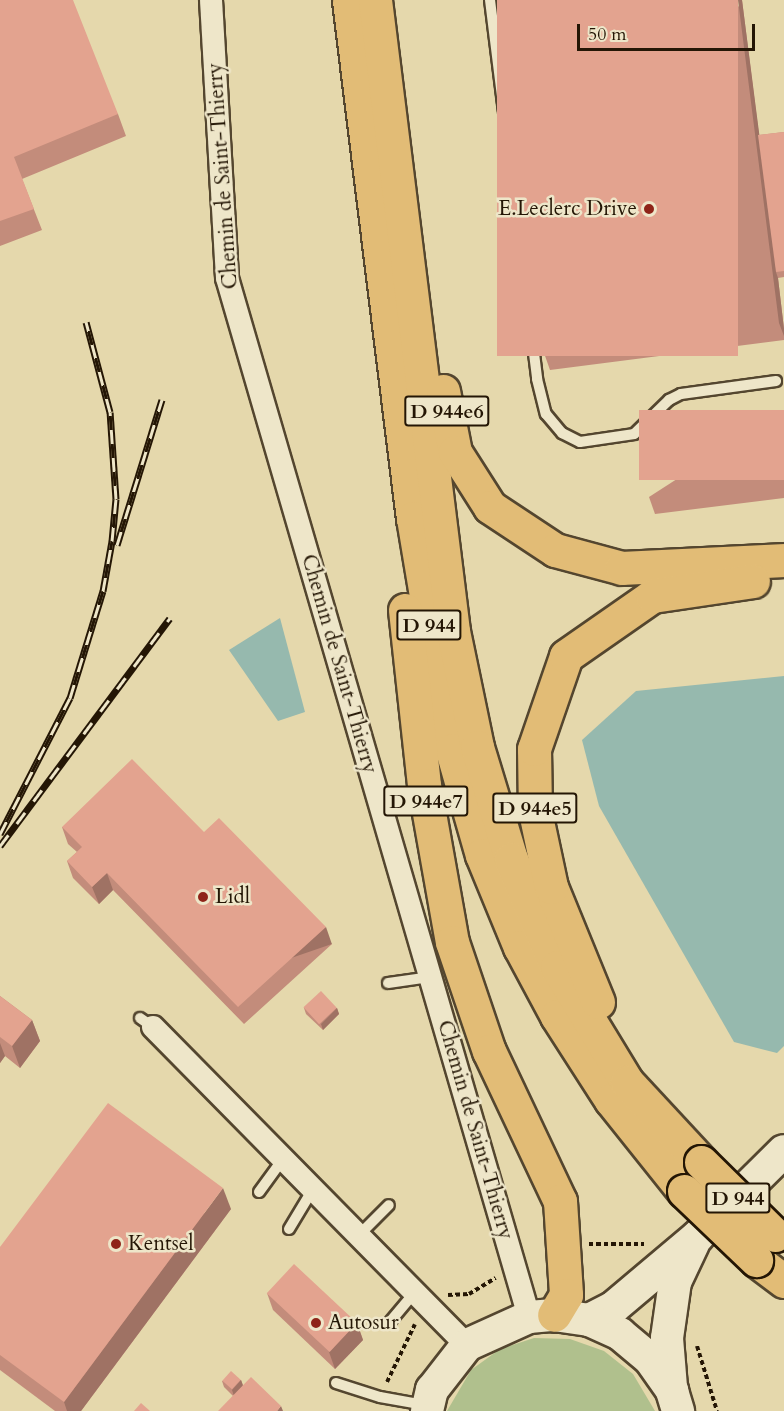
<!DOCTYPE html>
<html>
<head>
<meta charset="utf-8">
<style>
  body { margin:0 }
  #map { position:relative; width:784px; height:1411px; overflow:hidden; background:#e5d8ac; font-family:Cardo,serif }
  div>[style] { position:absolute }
  .green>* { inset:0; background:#b0c08d }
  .water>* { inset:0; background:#96b9ae }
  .path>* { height:4px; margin-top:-2px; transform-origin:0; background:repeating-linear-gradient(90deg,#241605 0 4.5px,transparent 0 7.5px) }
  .roads { filter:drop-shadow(2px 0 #54462f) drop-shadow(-2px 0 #54462f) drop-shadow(0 2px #54462f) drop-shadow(0 -2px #54462f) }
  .lane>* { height:10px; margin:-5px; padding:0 5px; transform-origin:5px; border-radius:5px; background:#eee6c9 }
  .street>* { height:22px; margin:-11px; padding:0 11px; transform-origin:11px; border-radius:11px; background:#eee6c9 }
  .secondary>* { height:32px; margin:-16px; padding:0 16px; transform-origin:16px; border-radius:16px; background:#eee6c9 }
  .highway>* { height:33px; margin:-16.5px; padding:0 16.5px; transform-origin:16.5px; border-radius:16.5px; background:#e2bc76 }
  .rail>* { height:7px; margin-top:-3.5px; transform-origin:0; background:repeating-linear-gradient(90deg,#eee6c9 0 14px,#241605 0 28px); box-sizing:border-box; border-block:2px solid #241605 }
  .bridges { filter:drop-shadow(2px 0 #241605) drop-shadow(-2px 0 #241605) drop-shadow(0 2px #241605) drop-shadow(0 -2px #241605) }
  .highway-bridge>* { height:33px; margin:-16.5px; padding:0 16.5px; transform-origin:16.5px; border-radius:16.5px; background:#e2bc76 }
  .wall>* { inset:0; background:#c38c7b }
  .shaded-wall>* { inset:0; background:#9f7264; transform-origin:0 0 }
  .building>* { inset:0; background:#e3a38f; transform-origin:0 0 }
  .dots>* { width:16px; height:16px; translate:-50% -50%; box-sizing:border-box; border:3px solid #eee6c9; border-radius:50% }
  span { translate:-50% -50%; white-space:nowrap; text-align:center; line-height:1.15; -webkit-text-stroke:5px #eee6c9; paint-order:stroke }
  .shield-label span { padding:2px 4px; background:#eee6c9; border:2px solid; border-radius:4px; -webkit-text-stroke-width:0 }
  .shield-label { font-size:20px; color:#241605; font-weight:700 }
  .street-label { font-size:21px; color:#241605 }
  .poi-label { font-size:21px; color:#241605 }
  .right { translate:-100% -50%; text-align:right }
  .left { translate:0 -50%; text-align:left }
  .scale { position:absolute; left:577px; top:24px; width:178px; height:27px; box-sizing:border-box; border:3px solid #241605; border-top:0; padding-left:8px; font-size:18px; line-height:21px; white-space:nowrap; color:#241605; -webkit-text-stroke:4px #eee6c9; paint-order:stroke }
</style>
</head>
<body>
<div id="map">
  <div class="green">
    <div style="clip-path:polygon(534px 1338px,570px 1339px,604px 1351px,633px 1374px,655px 1411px,447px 1411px,471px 1370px,500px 1349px)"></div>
  </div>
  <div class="water">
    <div style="clip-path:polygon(280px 618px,305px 712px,278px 721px,229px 650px)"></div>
    <div style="clip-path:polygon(784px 676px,784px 1046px,777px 1053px,734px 1042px,599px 806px,582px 740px,636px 691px)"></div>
  </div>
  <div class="path">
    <div style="left:589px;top:1244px;width:55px"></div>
    <div style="left:448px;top:1295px;width:21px;rotate:-3deg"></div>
    <div style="left:469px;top:1294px;width:31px;rotate:-31deg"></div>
    <div style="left:697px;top:1346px;width:68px;rotate:72.9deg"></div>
    <div style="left:387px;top:1382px;width:64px;rotate:-64.2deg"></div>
  </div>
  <div class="roads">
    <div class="lane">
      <div style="left:490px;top:0;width:382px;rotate:82.9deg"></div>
      <div style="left:537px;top:379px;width:36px;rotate:76deg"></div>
      <div style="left:546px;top:414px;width:25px;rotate:50deg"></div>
      <div style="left:562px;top:433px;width:20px;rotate:27deg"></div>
      <div style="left:580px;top:442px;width:55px;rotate:-8.4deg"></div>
      <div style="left:634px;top:434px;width:49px;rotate:-44.2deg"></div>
      <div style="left:669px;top:400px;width:13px;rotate:-27deg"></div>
      <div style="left:681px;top:394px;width:96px;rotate:-7.8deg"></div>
      <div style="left:388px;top:983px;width:42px;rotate:-8.1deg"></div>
      <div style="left:140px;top:1018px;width:16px;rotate:35deg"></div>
      <div style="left:259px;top:1192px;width:41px;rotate:-54deg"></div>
      <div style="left:289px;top:1229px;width:47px;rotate:-59deg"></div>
      <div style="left:359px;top:1235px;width:42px;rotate:-45deg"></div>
      <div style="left:389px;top:1323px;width:40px;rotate:-50deg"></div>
      <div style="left:336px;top:1383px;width:46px;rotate:17.7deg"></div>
      <div style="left:380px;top:1397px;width:46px;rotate:10.1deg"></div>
    </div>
    <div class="street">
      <div style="left:211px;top:0;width:278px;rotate:86.7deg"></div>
      <div style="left:227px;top:278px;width:1082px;rotate:73.79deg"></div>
      <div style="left:153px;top:1027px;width:447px;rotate:45.4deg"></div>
    </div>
    <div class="secondary">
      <div style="left:589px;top:1320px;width:28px;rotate:-27deg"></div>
      <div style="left:614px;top:1307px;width:109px;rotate:-40.1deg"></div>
      <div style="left:697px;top:1237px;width:122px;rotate:-44.7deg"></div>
      <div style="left:671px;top:1387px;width:49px;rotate:-94.7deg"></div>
      <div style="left:667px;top:1338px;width:57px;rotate:-81.9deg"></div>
      <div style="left:675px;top:1282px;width:42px;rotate:-64.7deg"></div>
      <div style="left:427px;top:1411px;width:22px;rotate:-77deg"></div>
      <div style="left:432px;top:1390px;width:57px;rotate:-52.1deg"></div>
      <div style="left:467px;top:1345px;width:68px;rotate:-24.3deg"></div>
      <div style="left:529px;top:1317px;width:25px;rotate:-5deg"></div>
      <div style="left:554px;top:1315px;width:35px;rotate:8deg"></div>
      <div style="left:589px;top:1320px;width:34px;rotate:24deg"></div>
      <div style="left:620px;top:1334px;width:39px;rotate:40deg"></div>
      <div style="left:650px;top:1359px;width:39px;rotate:55deg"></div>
      <div style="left:672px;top:1391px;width:21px;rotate:73deg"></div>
    </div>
    <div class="highway">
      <div style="left:349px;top:0;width:522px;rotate:82.96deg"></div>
      <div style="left:413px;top:518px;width:235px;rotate:80.5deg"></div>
      <div style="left:452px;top:750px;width:109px;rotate:74.1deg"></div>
      <div style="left:482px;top:855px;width:100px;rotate:67.6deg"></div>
      <div style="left:520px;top:947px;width:78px;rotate:61.8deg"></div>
      <div style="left:557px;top:1016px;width:100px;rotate:57.3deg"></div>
      <div style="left:611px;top:1100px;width:117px;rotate:51.3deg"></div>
      <div style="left:375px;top:0;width:636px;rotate:82.95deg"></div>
      <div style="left:453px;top:631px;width:118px;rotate:78.3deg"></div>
      <div style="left:477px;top:747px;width:117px;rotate:73.1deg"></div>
      <div style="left:511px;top:859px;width:117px;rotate:66.9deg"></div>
      <div style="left:557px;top:967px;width:135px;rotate:58.7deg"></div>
      <div style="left:627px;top:1082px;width:109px;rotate:47.2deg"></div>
      <div style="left:443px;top:391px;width:62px;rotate:78.9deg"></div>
      <div style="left:455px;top:452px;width:65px;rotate:57.5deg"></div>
      <div style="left:490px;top:507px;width:78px;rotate:33.5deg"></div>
      <div style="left:555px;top:550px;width:69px;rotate:15deg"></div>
      <div style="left:622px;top:568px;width:162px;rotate:-2.8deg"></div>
      <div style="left:405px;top:610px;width:176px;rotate:83.8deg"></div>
      <div style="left:424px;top:785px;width:159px;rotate:79.9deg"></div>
      <div style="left:452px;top:942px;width:115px;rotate:71.3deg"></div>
      <div style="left:489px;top:1051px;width:166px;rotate:64.7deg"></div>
      <div style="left:560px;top:1201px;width:94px;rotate:86.3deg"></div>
      <div style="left:566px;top:1295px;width:23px;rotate:121deg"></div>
      <div style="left:598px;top:1002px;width:124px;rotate:-112.2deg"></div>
      <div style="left:551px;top:887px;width:77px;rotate:-102deg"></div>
      <div style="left:535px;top:812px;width:63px;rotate:-90.9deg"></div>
      <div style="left:534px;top:749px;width:98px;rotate:-71deg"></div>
      <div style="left:566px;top:656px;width:105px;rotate:-34.9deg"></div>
      <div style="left:652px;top:596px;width:102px;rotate:-8.4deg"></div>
      <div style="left:756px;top:1260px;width:35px;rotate:37deg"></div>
    </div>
  </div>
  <div class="rail">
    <div style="left:117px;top:545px;width:152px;rotate:-72.8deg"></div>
    <div style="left:0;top:834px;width:153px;rotate:-62.8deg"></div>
    <div style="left:70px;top:698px;width:112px;rotate:-72.9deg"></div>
    <div style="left:103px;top:591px;width:51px;rotate:-79.8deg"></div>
    <div style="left:112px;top:541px;width:42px;rotate:-84.6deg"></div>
    <div style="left:116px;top:499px;width:87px;rotate:-93.9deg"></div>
    <div style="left:110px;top:412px;width:93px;rotate:-104.9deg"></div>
    <div style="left:0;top:846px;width:284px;rotate:-53.3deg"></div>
  </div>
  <div class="bridges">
    <div class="highway-bridge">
      <div style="left:701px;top:1162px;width:104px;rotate:44.6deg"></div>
      <div style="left:684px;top:1191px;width:100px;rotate:43.8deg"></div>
    </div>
  </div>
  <div class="wall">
    <div style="clip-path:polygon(0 0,118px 114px,126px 136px,22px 179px,42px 230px,0 246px)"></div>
    <div style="clip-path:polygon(742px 0,759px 135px,784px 132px,784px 277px,778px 278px,784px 329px,784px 340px,550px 370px,544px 353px)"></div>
    <div style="clip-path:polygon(784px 410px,784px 498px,655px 514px,649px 497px)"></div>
    <div style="clip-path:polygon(62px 827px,204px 832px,332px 944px,244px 1024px,113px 890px,99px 904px,73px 878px,67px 861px,77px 852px,68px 844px)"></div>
    <div style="clip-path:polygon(0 996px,32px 1020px,40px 1041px,20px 1068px,5px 1056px,0 1063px)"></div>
    <div style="clip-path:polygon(304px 1008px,337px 1008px,339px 1014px,323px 1030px,306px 1014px)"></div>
    <div style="clip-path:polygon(231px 1209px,81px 1411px,55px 1411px,0 1370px,0 1247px)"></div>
    <div style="clip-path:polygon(267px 1293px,357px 1323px,363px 1340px,335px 1369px,273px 1310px)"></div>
    <div style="clip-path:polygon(241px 1380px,243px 1385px,233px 1396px,224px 1387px,222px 1381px)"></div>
  </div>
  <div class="shaded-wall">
    <div style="clip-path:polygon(738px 0,742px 0,777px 272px,776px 272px,778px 278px,784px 329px,784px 336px,779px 323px)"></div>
    <div style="clip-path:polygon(107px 873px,113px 890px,99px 904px,92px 887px)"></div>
    <div style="left:326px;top:927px;width:18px;height:119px;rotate:71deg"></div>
    <div style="clip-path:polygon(337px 1008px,339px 1014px,323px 1030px,321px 1024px)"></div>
    <div style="clip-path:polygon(32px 1020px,40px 1041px,20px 1068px,12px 1046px)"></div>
    <div style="clip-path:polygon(0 1043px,5px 1056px,0 1063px)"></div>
    <div style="clip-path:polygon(223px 1188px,231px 1209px,81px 1411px,67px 1411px,64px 1402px)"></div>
    <div style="clip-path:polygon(357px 1323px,363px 1340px,335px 1369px,329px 1352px)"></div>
    <div style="clip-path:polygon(241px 1380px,243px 1386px,234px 1396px,232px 1390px)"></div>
    <div style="clip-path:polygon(281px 1406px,283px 1411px,277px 1411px)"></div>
  </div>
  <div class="building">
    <div style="clip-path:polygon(0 0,73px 0,118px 114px,14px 157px,34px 209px,0 221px)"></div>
    <div style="left:497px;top:0;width:241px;height:356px"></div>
    <div style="clip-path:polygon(784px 132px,784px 271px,776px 272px,758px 135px)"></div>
    <div style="left:784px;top:410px;width:70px;height:145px;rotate:90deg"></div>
    <div style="clip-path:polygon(132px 759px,204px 832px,219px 818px,326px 927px,238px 1007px,107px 873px,92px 887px,67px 861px,82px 847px,62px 827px)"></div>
    <div style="left:321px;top:991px;width:23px;height:24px;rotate:47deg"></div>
    <div style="clip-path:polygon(0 996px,32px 1020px,12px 1046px,0 1037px)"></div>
    <div style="clip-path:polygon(108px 1103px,223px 1188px,64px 1402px,0 1355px,0 1247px)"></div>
    <div style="left:294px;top:1264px;width:86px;height:40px;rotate:43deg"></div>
    <div style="left:231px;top:1371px;width:13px;height:13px;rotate:42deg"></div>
    <div style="clip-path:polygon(251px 1377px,281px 1406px,277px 1411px,218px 1411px)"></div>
    <div style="clip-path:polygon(141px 1403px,150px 1411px,134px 1411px)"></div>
  </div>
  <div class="dots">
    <div style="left:649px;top:209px;background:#8f2418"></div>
    <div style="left:203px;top:897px;background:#8f2418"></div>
    <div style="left:116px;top:1244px;background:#8f2418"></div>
    <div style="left:316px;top:1323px;background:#8f2418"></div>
  </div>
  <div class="shield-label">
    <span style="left:447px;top:411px">D 944e6</span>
    <span style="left:429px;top:625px">D 944</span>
    <span style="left:426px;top:801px">D 944e7</span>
    <span style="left:535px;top:808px">D 944e5</span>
    <span style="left:738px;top:1198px">D 944</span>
  </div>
  <div class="street-label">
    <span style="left:223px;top:176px;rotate:-94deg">Chemin de Saint-Thierry</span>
    <span style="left:339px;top:664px;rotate:74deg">Chemin de Saint-Thierry</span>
    <span style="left:475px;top:1130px;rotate:74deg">Chemin de Saint-Thierry</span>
  </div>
  <div class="poi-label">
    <span class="right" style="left:637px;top:209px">E.Leclerc Drive</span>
    <span class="left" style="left:215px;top:897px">Lidl</span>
    <span class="left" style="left:128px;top:1244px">Kentsel</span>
    <span class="left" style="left:328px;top:1323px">Autosur</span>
  </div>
  <div class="scale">50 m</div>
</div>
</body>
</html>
